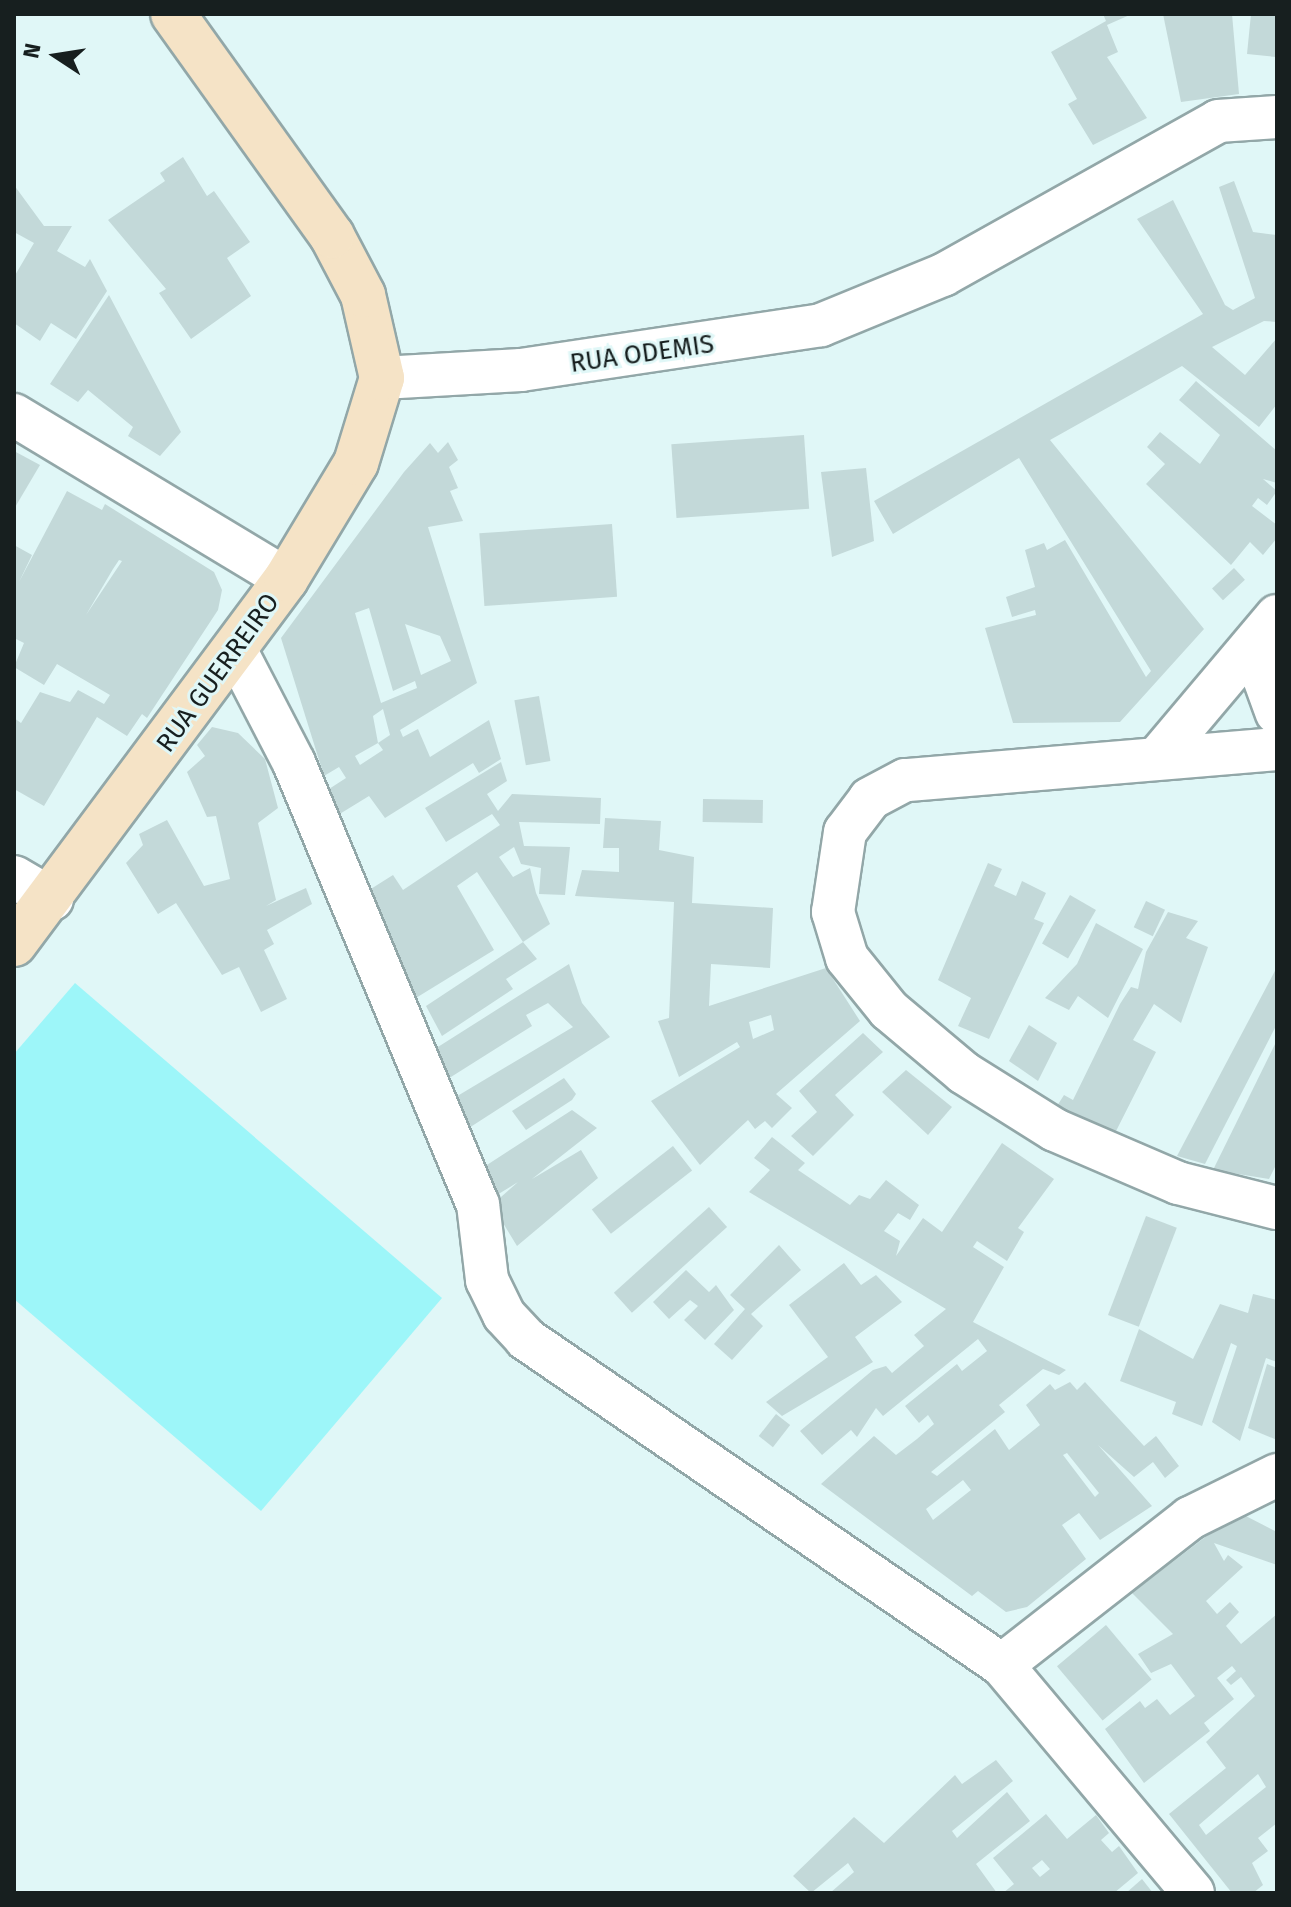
<!DOCTYPE html>
<html>
<head>
<meta charset="utf-8">
<style>
  body { margin:0 }
  #map { position:relative; width:1291px; height:1907px; overflow:hidden; background:#e0f7f7; font-family:"Fira Sans",sans-serif }
  div>[style] { position:absolute }
  .green>* { inset:0; background:#9df6f9 }
  .building>* { inset:0; background:#c3d9d9; transform-origin:0 0 }
  .roads { filter:drop-shadow(2px 0 #92a7a8) drop-shadow(-2px 0 #92a7a8) drop-shadow(0 2px #92a7a8) drop-shadow(0 -2px #92a7a8) }
  .street>* { height:42px; margin:-21px; padding:0 21px; transform-origin:21px; border-radius:21px; background:#fff }
  .secondary>* { height:44px; margin:-22px; padding:0 22px; transform-origin:22px; border-radius:22px; background:#f5e3c6 }
  span { translate:-50% -50%; white-space:nowrap; text-align:center; line-height:1.15; -webkit-text-stroke:6px #e0f7f7; paint-order:stroke }
  .street-label { font-size:26px; color:#171f1f }
  .frame { position:absolute; inset:0; border:16px solid #171f1f; pointer-events:none }
  .north { position:absolute; left:16px; top:16px; width:80px; height:80px; -webkit-text-stroke:6px #e0f7f7; paint-order:stroke; rotate:282deg; font-size:22px; font-weight:700; line-height:32px; text-align:center; color:#171f1f }
  .north::after { content:''; display:block; margin:auto; width:28px; height:36px; background:#171f1f; clip-path:polygon(50% 0,100% 100%,50% 72%,0 100%) }
</style>
</head>
<body>
<div id="map">
  <div class="green">
    <div style="clip-path:polygon(75px 983px,442px 1298px,261px 1511px,14px 1299px,14px 1054px)"></div>
  </div>
  <div class="building">
    <div style="clip-path:polygon(1103px 14px,1132px 14px,1107px 25px,1118px 52px,1107px 57px,1147px 118px,1093px 145px,1068px 104px,1077px 99px,1051px 52px,1106px 21px)"></div>
    <div style="clip-path:polygon(1163px 14px,1232px 14px,1239px 94px,1181px 102px)"></div>
    <div style="clip-path:polygon(1251px 14px,1277px 14px,1276px 57px,1247px 54px)"></div>
    <div style="clip-path:polygon(183px 157px,207px 196px,214px 191px,250px 242px,227px 258px,251px 296px,191px 339px,159px 293px,166px 289px,108px 220px,165px 181px,160px 173px)"></div>
    <div style="clip-path:polygon(1234px 181px,1253px 232px,1277px 235px,1277px 322px,1264px 321px,1212px 347px,1245px 375px,1277px 338px,1277px 404px,1259px 427px,1182px 366px,1050px 440px,1204px 629px,1120px 722px,1013px 723px,985px 628px,1036px 615px,1035px 610px,1012px 617px,1006px 597px,1035px 587px,1025px 550px,1044px 543px,1047px 550px,1065px 540px,1146px 677px,1151px 671px,1019px 458px,893px 534px,874px 501px,1203px 314px,1137px 219px,1173px 200px,1225px 305px,1233px 310px,1255px 298px,1219px 187px)"></div>
    <div style="clip-path:polygon(14px 185px,44px 226px,72px 226px,57px 251px,85px 267px,90px 259px,107px 291px,76px 339px,51px 323px,40px 341px,14px 323px,14px 277px,34px 243px,14px 232px)"></div>
    <div style="clip-path:polygon(109px 295px,181px 432px,160px 456px,128px 436px,133px 427px,88px 390px,78px 402px,50px 384px)"></div>
    <div style="clip-path:polygon(1196px 381px,1277px 451px,1277px 483px,1263px 479px,1277px 491px,1267px 505px,1258px 498px,1252px 506px,1277px 525px,1277px 538px,1263px 555px,1250px 542px,1231px 565px,1146px 484px,1165px 464px,1147px 447px,1160px 432px,1200px 464px,1220px 435px,1179px 400px)"></div>
    <div style="left:804px;top:435px;width:74px;height:133px;rotate:86deg"></div>
    <div style="clip-path:polygon(evenodd,448px 442px,458px 460px,449px 467px,458px 488px,450px 491px,463px 521px,428px 527px,477px 683px,400px 730px,403px 737px,418px 729px,430px 757px,489px 720px,501px 759px,479px 773px,473px 763px,385px 818px,369px 796px,338px 815px,329px 789px,346px 778px,339px 767px,324px 776px,281px 638px,404px 472px,430px 443px,438px 453px,448px 442px,369px 608px,393px 691px,415px 681px,417px 688px,381px 703px,355px 613px,369px 608px,448px 442px,405px 624px,440px 636px,451px 661px,421px 675px,405px 624px,448px 442px,383px 709px,390px 735px,378px 743px,373px 716px,383px 709px,448px 442px,378px 743px,383px 750px,360px 765px,355px 756px,378px 743px)"></div>
    <div style="clip-path:polygon(14px 451px,40px 465px,14px 509px)"></div>
    <div style="clip-path:polygon(866px 468px,874px 541px,832px 557px,821px 472px)"></div>
    <div style="clip-path:polygon(evenodd,67px 491px,102px 510px,105px 504px,214px 572px,222px 590px,218px 610px,147px 718px,142px 714px,127px 736px,97px 717px,44px 806px,14px 789px,14px 718px,21px 723px,40px 692px,70px 702px,78px 690px,104px 704px,110px 695px,57px 664px,44px 685px,14px 667px,24px 643px,14px 638px,14px 545px,32px 555px,19px 582px,67px 491px,119px 560px,122px 561px,86px 615px,113px 569px,119px 560px)"></div>
    <div style="left:612px;top:524px;width:73px;height:133px;rotate:86deg"></div>
    <div style="left:1234px;top:568px;width:16px;height:30px;rotate:47deg"></div>
    <div style="left:539px;top:696px;width:66px;height:25px;rotate:80deg"></div>
    <div style="clip-path:polygon(212px 727px,238px 733px,265px 759px,278px 808px,258px 823px,276px 900px,266px 906px,306px 888px,312px 904px,267px 930px,274px 944px,264px 950px,287px 999px,261px 1012px,239px 967px,222px 975px,176px 903px,158px 914px,126px 863px,143px 845px,139px 834px,167px 820px,204px 886px,230px 879px,216px 816px,207px 817px,187px 772px,205px 756px,197px 745px)"></div>
    <div style="clip-path:polygon(501px 762px,507px 781px,487px 794px,498px 811px,512px 794px,601px 798px,600px 824px,519px 822px,524px 846px,570px 847px,565px 895px,539px 894px,541px 868px,521px 864px,514px 847px,499px 857px,513px 877px,530px 868px,536px 893px,550px 924px,523px 942px,477px 872px,457px 886px,494px 950px,411px 1001px,366px 892px,393px 875px,403px 890px,500px 825px,492px 814px,446px 842px,425px 808px)"></div>
    <div style="left:703px;top:799px;width:60px;height:23px;rotate:1deg"></div>
    <div style="clip-path:polygon(evenodd,605px 818px,661px 821px,659px 850px,694px 857px,692px 903px,773px 908px,770px 968px,711px 964px,709px 1006px,826px 968px,860px 1021px,776px 1094px,792px 1108px,772px 1128px,765px 1121px,755px 1129px,748px 1120px,700px 1165px,651px 1101px,740px 1047px,737px 1042px,679px 1077px,658px 1021px,669px 1018px,674px 902px,575px 896px,582px 870px,619px 872px,619px 848px,603px 848px,605px 818px,771px 1015px,774px 1030px,753px 1039px,749px 1022px,771px 1015px)"></div>
    <div style="clip-path:polygon(988px 863px,1002px 869px,994px 886px,1016px 896px,1022px 881px,1046px 893px,1034px 919px,1044px 923px,989px 1039px,958px 1026px,971px 998px,938px 980px)"></div>
    <div style="left:1070px;top:895px;width:30px;height:56px;rotate:30deg"></div>
    <div style="left:1146px;top:901px;width:21px;height:29px;rotate:25deg"></div>
    <div style="clip-path:polygon(1168px 912px,1198px 921px,1186px 938px,1208px 947px,1181px 1023px,1154px 1004px,1133px 1040px,1156px 1052px,1112px 1139px,1057px 1106px,1064px 1095px,1073px 1100px,1120px 1004px,1131px 987px,1138px 989px,1146px 952px)"></div>
    <div style="clip-path:polygon(1096px 923px,1143px 949px,1108px 1018px,1078px 996px,1069px 1010px,1045px 998px,1077px 964px)"></div>
    <div style="clip-path:polygon(523px 942px,537px 959px,506px 979px,513px 989px,442px 1036px,426px 1006px)"></div>
    <div style="clip-path:polygon(569px 964px,582px 1003px,610px 1037px,458px 1135px,444px 1104px,573px 1027px,548px 1003px,526px 1015px,532px 1026px,443px 1082px,430px 1052px)"></div>
    <div style="clip-path:polygon(1277px 967px,1277px 1024px,1205px 1164px,1177px 1156px)"></div>
    <div style="clip-path:polygon(1029px 1025px,1057px 1043px,1038px 1081px,1009px 1061px)"></div>
    <div style="clip-path:polygon(863px 1033px,883px 1052px,835px 1095px,854px 1115px,813px 1156px,791px 1136px,817px 1112px,799px 1091px)"></div>
    <div style="clip-path:polygon(1277px 1040px,1277px 1163px,1269px 1179px,1213px 1170px)"></div>
    <div style="clip-path:polygon(906px 1070px,952px 1107px,928px 1135px,882px 1092px)"></div>
    <div style="clip-path:polygon(564px 1078px,576px 1094px,572px 1100px,526px 1130px,512px 1111px)"></div>
    <div style="clip-path:polygon(572px 1110px,597px 1128px,532px 1179px,581px 1150px,598px 1178px,517px 1246px,492px 1205px,518px 1182px,487px 1201px,473px 1174px)"></div>
    <div style="clip-path:polygon(evenodd,772px 1137px,805px 1163px,798px 1170px,850px 1205px,859px 1195px,870px 1199px,886px 1180px,919px 1205px,910px 1220px,898px 1213px,884px 1231px,900px 1241px,896px 1256px,923px 1218px,942px 1232px,1002px 1143px,1054px 1179px,1018px 1228px,1024px 1232px,1007px 1261px,977px 1241px,973px 1247px,1004px 1267px,973px 1322px,1066px 1370px,1059px 1375px,1043px 1369px,999px 1405px,1005px 1412px,931px 1472px,937px 1476px,995px 1429px,1009px 1450px,1040px 1425px,1026px 1405px,1050px 1384px,1055px 1390px,1070px 1382px,1077px 1390px,1085px 1382px,1144px 1446px,1156px 1436px,1179px 1466px,1165px 1478px,1153px 1462px,1134px 1477px,1098px 1445px,1152px 1506px,1100px 1540px,1079px 1513px,1062px 1525px,1086px 1559px,1027px 1607px,1006px 1612px,978px 1591px,972px 1596px,821px 1484px,874px 1436px,896px 1455px,917px 1439px,934px 1424px,928px 1415px,919px 1423px,905px 1406px,957px 1364px,962px 1371px,987px 1351px,978px 1339px,883px 1416px,876px 1408px,857px 1437px,851px 1430px,822px 1455px,800px 1431px,873px 1370px,886px 1366px,892px 1373px,924px 1346px,914px 1335px,946px 1309px,749px 1192px,770px 1170px,754px 1158px,772px 1137px,1067px 1453px,1099px 1493px,1095px 1497px,1063px 1455px,1067px 1453px,772px 1137px,963px 1480px,971px 1490px,933px 1520px,926px 1509px,963px 1480px)"></div>
    <div style="left:673px;top:1146px;width:31px;height:103px;rotate:52deg"></div>
    <div style="left:709px;top:1207px;width:27px;height:128px;rotate:48deg"></div>
    <div style="left:1146px;top:1216px;width:33px;height:106px;rotate:21deg"></div>
    <div style="clip-path:polygon(779px 1245px,801px 1270px,751px 1314px,763px 1326px,732px 1360px,714px 1344px,745px 1309px,730px 1295px)"></div>
    <div style="clip-path:polygon(844px 1263px,861px 1285px,876px 1275px,902px 1302px,855px 1337px,873px 1362px,782px 1416px,766px 1402px,828px 1357px,789px 1305px)"></div>
    <div style="clip-path:polygon(686px 1270px,709px 1292px,716px 1285px,734px 1310px,705px 1340px,684px 1320px,698px 1306px,690px 1300px,669px 1319px,653px 1302px)"></div>
    <div style="clip-path:polygon(1253px 1294px,1277px 1300px,1277px 1362px,1266px 1358px,1240px 1441px,1212px 1422px,1237px 1346px,1231px 1343px,1202px 1426px,1172px 1414px,1176px 1402px,1120px 1381px,1139px 1329px,1193px 1359px,1220px 1304px,1248px 1313px)"></div>
    <div style="clip-path:polygon(1267px 1364px,1277px 1368px,1277px 1440px,1248px 1428px)"></div>
    <div style="left:776px;top:1414px;width:18px;height:28px;rotate:38deg"></div>
    <div style="clip-path:polygon(evenodd,1238px 1512px,1277px 1532px,1277px 1565px,1214px 1543px,1224px 1561px,1228px 1555px,1243px 1567px,1206px 1601px,1217px 1614px,1230px 1602px,1239px 1612px,1226px 1626px,1241px 1644px,1277px 1614px,1277px 1823px,1258px 1838px,1268px 1851px,1252px 1863px,1263px 1885px,1253px 1893px,1232px 1893px,1169px 1814px,1226px 1768px,1206px 1742px,1255px 1696px,1241px 1677px,1231px 1685px,1226px 1680px,1236px 1671px,1232px 1666px,1217px 1678px,1234px 1699px,1204px 1723px,1210px 1731px,1144px 1783px,1105px 1729px,1140px 1701px,1145px 1708px,1157px 1699px,1170px 1715px,1195px 1696px,1171px 1664px,1151px 1673px,1138px 1654px,1173px 1634px,1132px 1593px,1238px 1512px,1258px 1774px,1266px 1787px,1206px 1835px,1199px 1825px,1258px 1774px)"></div>
    <div style="left:1106px;top:1625px;width:71px;height:64px;rotate:50deg"></div>
    <div style="clip-path:polygon(996px 1760px,1013px 1781px,952px 1831px,957px 1838px,1007px 1792px,1030px 1821px,976px 1864px,997px 1893px,830px 1893px,854px 1872px,848px 1863px,811px 1893px,793px 1876px,854px 1817px,884px 1843px,955px 1775px,962px 1784px)"></div>
    <div style="clip-path:polygon(evenodd,1046px 1814px,1067px 1839px,1096px 1815px,1109px 1833px,1101px 1840px,1112px 1852px,1119px 1846px,1138px 1873px,1114px 1893px,1003px 1893px,1014px 1884px,993px 1858px,1046px 1814px,1042px 1860px,1050px 1869px,1040px 1877px,1032px 1868px,1042px 1860px)"></div>
    <div style="clip-path:polygon(1142px 1879px,1153px 1893px,1126px 1893px)"></div>
  </div>
  <div class="roads">
    <div class="street">
      <div style="left:382px;top:378px;width:139px;rotate:-3.3deg"></div>
      <div style="left:521px;top:370px;width:303px;rotate:-8.5deg"></div>
      <div style="left:821px;top:325px;width:132px;rotate:-22.3deg"></div>
      <div style="left:943px;top:275px;width:315px;rotate:-29.2deg"></div>
      <div style="left:1218px;top:121px;width:59px;rotate:-3.9deg"></div>
      <div style="left:14px;top:415px;width:318px;rotate:31.1deg"></div>
      <div style="left:1263px;top:634px;width:44px;rotate:88.7deg"></div>
      <div style="left:1264px;top:678px;width:37px;rotate:70deg"></div>
      <div style="left:236px;top:651px;width:126px;rotate:62.6deg"></div>
      <div style="left:294px;top:763px;width:478px;rotate:67.4deg"></div>
      <div style="left:478px;top:1204px;width:77px;rotate:83.2deg"></div>
      <div style="left:487px;top:1280px;width:39px;rotate:64deg"></div>
      <div style="left:504px;top:1315px;width:33px;rotate:47deg"></div>
      <div style="left:526px;top:1339px;width:577px;rotate:34.41deg"></div>
      <div style="left:1002px;top:1665px;width:297px;rotate:50deg"></div>
      <div style="left:1277px;top:749px;width:373px;rotate:175.2deg"></div>
      <div style="left:905px;top:780px;width:40px;rotate:152deg"></div>
      <div style="left:870px;top:799px;width:41px;rotate:127.1deg"></div>
      <div style="left:845px;top:832px;width:81px;rotate:98.5deg"></div>
      <div style="left:833px;top:912px;width:48px;rotate:73.1deg"></div>
      <div style="left:847px;top:958px;width:67px;rotate:51.1deg"></div>
      <div style="left:889px;top:1010px;width:98px;rotate:40deg"></div>
      <div style="left:964px;top:1073px;width:107px;rotate:32.1deg"></div>
      <div style="left:1055px;top:1130px;width:134px;rotate:23.3deg"></div>
      <div style="left:1178px;top:1183px;width:102px;rotate:14.2deg"></div>
      <div style="left:1159px;top:756px;width:183px;rotate:-49.9deg"></div>
      <div style="left:14px;top:877px;width:44px;rotate:30.1deg"></div>
      <div style="left:1002px;top:1665px;width:239px;rotate:-38deg"></div>
      <div style="left:1190px;top:1518px;width:97px;rotate:-26.3deg"></div>
    </div>
    <div class="secondary">
      <div style="left:14px;top:944px;width:455px;rotate:-53.3deg"></div>
      <div style="left:286px;top:579px;width:135px;rotate:-58.9deg"></div>
      <div style="left:356px;top:463px;width:89px;rotate:-73deg"></div>
      <div style="left:382px;top:378px;width:85px;rotate:-102.9deg"></div>
      <div style="left:363px;top:295px;width:67px;rotate:-117.7deg"></div>
      <div style="left:332px;top:236px;width:273px;rotate:-125.6deg"></div>
    </div>
  </div>
  <div class="street-label">
    <span style="left:642px;top:354px;rotate:-8deg">RUA ODEMIS</span>
    <span style="left:218px;top:673px;rotate:-54deg">RUA GUERREIRO</span>
  </div>
  <div class="frame"></div>
  <div class="north">N</div>
</div>
</body>
</html>
